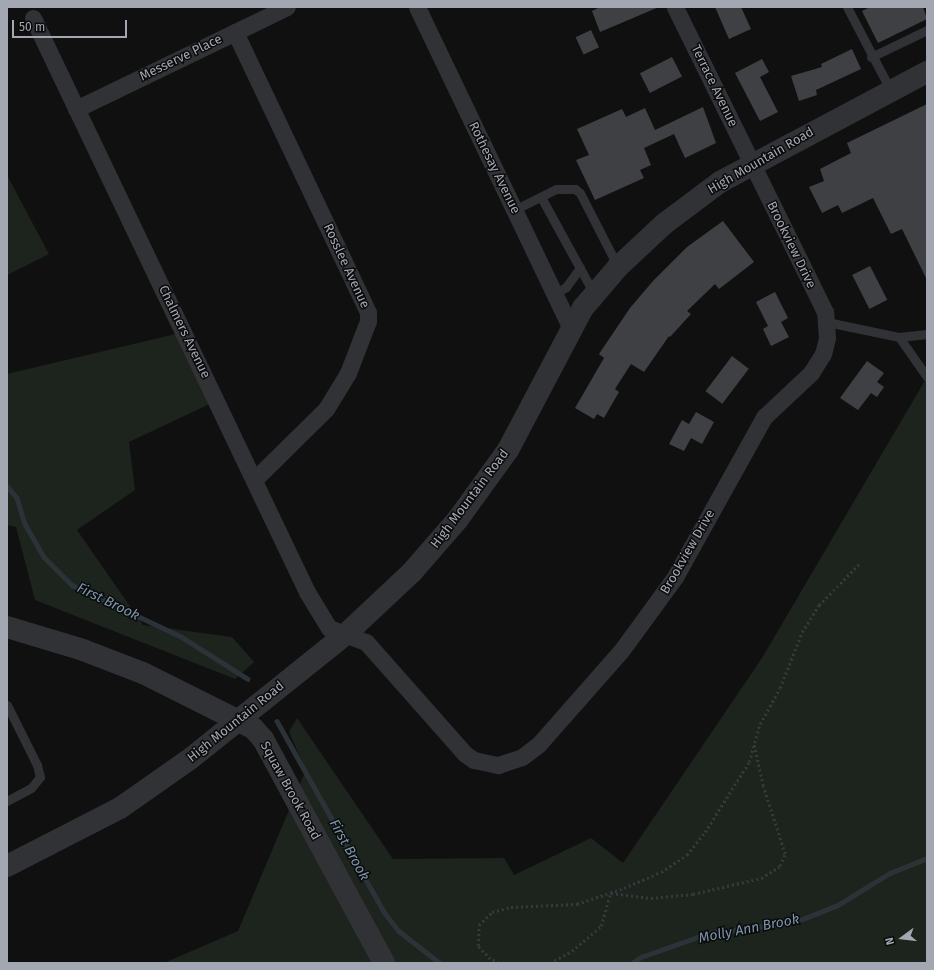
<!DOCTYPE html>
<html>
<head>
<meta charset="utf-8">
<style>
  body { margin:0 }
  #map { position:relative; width:934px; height:970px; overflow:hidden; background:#101011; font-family:"Fira Sans",sans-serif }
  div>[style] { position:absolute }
  .green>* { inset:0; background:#1d231d }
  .stream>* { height:4.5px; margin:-2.25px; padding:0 2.25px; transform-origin:2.25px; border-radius:2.25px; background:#2b3339 }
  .building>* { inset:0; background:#3f4044; transform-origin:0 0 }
  .path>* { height:2.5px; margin-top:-1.25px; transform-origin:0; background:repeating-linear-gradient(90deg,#37393d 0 2px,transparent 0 5px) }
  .service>* { height:9px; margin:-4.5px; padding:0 4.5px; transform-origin:4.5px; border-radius:4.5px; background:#313236 }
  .minor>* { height:17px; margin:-8.5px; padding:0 8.5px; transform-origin:8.5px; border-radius:8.5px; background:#313236 }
  .tertiary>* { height:22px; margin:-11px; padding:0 11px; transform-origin:11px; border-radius:11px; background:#313236 }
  span { translate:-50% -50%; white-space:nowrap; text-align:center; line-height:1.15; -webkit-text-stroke:3px #0b0b0c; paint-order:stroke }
  .street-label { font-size:13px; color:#a2a7b1 }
  .water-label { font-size:14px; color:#7b96aa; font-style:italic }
  .frame { position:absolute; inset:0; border:8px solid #a2a7b1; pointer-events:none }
  .north { position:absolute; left:882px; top:918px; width:40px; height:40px; -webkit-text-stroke:3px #0b0b0c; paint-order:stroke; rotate:255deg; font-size:11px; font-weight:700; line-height:16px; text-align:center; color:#a2a7b1 }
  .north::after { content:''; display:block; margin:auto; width:14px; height:18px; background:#a2a7b1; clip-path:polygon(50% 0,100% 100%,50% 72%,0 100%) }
  .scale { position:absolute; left:12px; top:20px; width:115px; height:18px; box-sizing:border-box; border:2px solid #a2a7b1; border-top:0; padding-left:5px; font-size:12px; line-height:14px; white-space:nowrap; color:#a2a7b1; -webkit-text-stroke:3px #0b0b0c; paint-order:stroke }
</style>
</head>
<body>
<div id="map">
  <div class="green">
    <div style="clip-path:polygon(7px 175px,49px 254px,7px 275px)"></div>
    <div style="clip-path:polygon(184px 332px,214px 402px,129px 442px,135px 490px,77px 530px,143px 625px,232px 637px,254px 662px,235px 679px,35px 600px,16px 527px,7px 525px,7px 374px)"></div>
    <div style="clip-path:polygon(927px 377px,927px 963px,164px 963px,238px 931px,306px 770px,289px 732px,297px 718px,393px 859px,504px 858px,514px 875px,591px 838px,623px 863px,762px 658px)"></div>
  </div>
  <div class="stream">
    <div style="left:7px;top:486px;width:16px;rotate:50deg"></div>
    <div style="left:17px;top:498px;width:27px;rotate:73deg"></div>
    <div style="left:25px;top:524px;width:38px;rotate:60deg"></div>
    <div style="left:44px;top:557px;width:40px;rotate:45deg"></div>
    <div style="left:72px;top:585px;width:119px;rotate:25.3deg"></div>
    <div style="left:180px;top:636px;width:80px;rotate:32.3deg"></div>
    <div style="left:277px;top:721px;width:219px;rotate:60.7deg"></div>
    <div style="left:384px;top:912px;width:24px;rotate:52deg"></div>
    <div style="left:399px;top:931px;width:52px;rotate:38deg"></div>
    <div style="left:632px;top:963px;width:11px;rotate:-34deg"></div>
    <div style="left:641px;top:957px;width:72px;rotate:-19.4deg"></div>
    <div style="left:709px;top:933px;width:87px;rotate:-7.3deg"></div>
    <div style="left:795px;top:922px;width:46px;rotate:-21.6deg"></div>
    <div style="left:838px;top:905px;width:61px;rotate:-31.6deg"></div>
    <div style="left:890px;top:873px;width:40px;rotate:-22deg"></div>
  </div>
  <div class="building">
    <div style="clip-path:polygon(600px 7px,659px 7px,600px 32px,592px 11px)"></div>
    <div style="clip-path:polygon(715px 7px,741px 7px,751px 29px,729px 39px)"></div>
    <div style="clip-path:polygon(870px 7px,923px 7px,927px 19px,878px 43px,862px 11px)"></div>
    <div style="left:591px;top:30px;width:19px;height:17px;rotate:65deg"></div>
    <div style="clip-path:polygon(852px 49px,861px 69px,816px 90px,817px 95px,799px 101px,791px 76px,822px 67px,821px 64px)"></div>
    <div style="left:672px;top:57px;width:22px;height:36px;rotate:63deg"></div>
    <div style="clip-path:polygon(762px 59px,769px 72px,760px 77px,778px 112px,760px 121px,735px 73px)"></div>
    <div style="clip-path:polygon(927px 104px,927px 280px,902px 229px,891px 234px,873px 198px,842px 213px,838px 205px,822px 213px,809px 187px,824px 181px,820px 169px,851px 153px,847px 143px)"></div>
    <div style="clip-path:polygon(703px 107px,716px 143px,685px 158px,674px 134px,644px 148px,651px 165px,640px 170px,644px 178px,595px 200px,576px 160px,589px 155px,577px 129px,622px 109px,626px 117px,645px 108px,655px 130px)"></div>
    <div style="clip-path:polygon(723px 221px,754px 262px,719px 289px,715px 284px,687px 311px,691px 314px,670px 337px,669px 336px,644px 372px,631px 364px,615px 389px,619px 392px,604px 418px,597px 414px,594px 419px,575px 408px,604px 358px,599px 354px,630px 308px,653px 281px,687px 247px)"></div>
    <div style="left:870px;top:266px;width:38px;height:20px;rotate:63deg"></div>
    <div style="clip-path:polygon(775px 292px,788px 318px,781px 322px,789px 337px,771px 346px,763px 329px,768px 326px,756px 302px)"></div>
    <div style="left:732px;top:356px;width:21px;height:44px;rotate:37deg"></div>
    <div style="clip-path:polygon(867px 361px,884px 373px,877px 382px,884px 387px,877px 397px,871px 393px,858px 410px,840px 398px)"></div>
    <div style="clip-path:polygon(696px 412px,714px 422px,702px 444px,691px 438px,684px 451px,669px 444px,682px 420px,689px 424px)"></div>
  </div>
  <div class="path">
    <div style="left:611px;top:893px;width:40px;rotate:7.1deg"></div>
    <div style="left:651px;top:898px;width:42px;rotate:-5.4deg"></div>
    <div style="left:693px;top:894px;width:70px;rotate:-13.2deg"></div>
    <div style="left:761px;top:878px;width:22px;rotate:-32deg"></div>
    <div style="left:780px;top:866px;width:13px;rotate:-67deg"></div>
    <div style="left:785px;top:854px;width:71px;rotate:-107.9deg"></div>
    <div style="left:763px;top:786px;width:42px;rotate:-102.4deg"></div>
    <div style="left:499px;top:963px;width:10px;rotate:-156deg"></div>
    <div style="left:490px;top:959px;width:18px;rotate:-133deg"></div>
    <div style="left:478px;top:946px;width:21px;rotate:-87deg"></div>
    <div style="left:479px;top:925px;width:18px;rotate:-45deg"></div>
    <div style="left:492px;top:912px;width:20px;rotate:-15deg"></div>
    <div style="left:511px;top:907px;width:66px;rotate:-2.6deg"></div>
    <div style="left:577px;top:904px;width:50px;rotate:-18.8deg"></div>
    <div style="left:624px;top:888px;width:40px;rotate:-23.4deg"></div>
    <div style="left:661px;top:872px;width:31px;rotate:-33deg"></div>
    <div style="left:687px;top:855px;width:29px;rotate:-52deg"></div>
    <div style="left:705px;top:832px;width:83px;rotate:-57.8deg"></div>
    <div style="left:749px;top:762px;width:40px;rotate:-74deg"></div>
    <div style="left:760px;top:724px;width:41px;rotate:-60.9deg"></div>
    <div style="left:780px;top:688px;width:60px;rotate:-68.6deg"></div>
    <div style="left:802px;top:632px;width:32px;rotate:-58deg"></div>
    <div style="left:819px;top:605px;width:57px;rotate:-45.7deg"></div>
    <div style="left:550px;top:963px;width:25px;rotate:-29deg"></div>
    <div style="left:572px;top:951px;width:38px;rotate:-41deg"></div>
    <div style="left:601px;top:926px;width:33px;rotate:-74deg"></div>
  </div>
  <div class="service">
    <div style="left:847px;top:7px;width:95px;rotate:62.4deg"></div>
    <div style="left:871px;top:57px;width:62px;rotate:-25.7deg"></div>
    <div style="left:541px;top:197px;width:111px;rotate:61.3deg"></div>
    <div style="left:514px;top:210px;width:47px;rotate:-26.6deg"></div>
    <div style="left:556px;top:189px;width:19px"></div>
    <div style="left:575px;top:189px;width:6px;rotate:39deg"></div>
    <div style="left:580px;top:193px;width:83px;rotate:62.8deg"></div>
    <div style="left:554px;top:294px;width:14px;rotate:-30deg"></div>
    <div style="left:566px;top:287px;width:24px;rotate:-54deg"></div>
    <div style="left:827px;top:322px;width:74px;rotate:11.8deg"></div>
    <div style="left:899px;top:337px;width:28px;rotate:-6deg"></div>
    <div style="left:899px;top:337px;width:49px;rotate:55deg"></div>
    <div style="left:7px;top:705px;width:67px;rotate:63.4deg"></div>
    <div style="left:37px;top:765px;width:12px;rotate:76deg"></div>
    <div style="left:40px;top:777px;width:14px;rotate:129deg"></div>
    <div style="left:31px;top:788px;width:27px;rotate:152deg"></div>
  </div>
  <div class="minor">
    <div style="left:417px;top:7px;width:357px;rotate:64.4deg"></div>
    <div style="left:33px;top:18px;width:636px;rotate:64.48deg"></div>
    <div style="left:307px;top:592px;width:42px;rotate:58.6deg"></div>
    <div style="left:329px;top:628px;width:40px;rotate:21deg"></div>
    <div style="left:366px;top:642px;width:149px;rotate:48.5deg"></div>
    <div style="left:465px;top:754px;width:11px;rotate:34deg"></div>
    <div style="left:474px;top:760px;width:25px;rotate:12deg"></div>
    <div style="left:498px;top:765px;width:25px;rotate:-18deg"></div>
    <div style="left:522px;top:757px;width:21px;rotate:-37deg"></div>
    <div style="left:539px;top:744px;width:124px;rotate:-48.6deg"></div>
    <div style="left:621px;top:651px;width:92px;rotate:-53.9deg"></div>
    <div style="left:675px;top:577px;width:183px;rotate:-60.9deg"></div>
    <div style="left:764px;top:417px;width:64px;rotate:-43.1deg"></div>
    <div style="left:811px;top:373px;width:22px;rotate:-58deg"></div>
    <div style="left:823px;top:354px;width:16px;rotate:-76deg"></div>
    <div style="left:827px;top:338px;width:26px;rotate:-94deg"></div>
    <div style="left:825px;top:312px;width:340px;rotate:-116.2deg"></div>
    <div style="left:235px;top:32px;width:310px;rotate:64.6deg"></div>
    <div style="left:368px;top:312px;width:9px;rotate:90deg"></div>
    <div style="left:368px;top:321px;width:56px;rotate:111deg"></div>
    <div style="left:348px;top:373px;width:42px;rotate:121.4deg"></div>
    <div style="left:326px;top:409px;width:101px;rotate:135.4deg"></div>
    <div style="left:76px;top:109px;width:234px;rotate:-25.8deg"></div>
  </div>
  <div class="tertiary">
    <div style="left:7px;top:627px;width:79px;rotate:16.8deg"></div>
    <div style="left:83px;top:650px;width:64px;rotate:21deg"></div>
    <div style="left:143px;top:673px;width:123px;rotate:26.6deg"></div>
    <div style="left:253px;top:728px;width:15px;rotate:48deg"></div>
    <div style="left:263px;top:739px;width:255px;rotate:61.6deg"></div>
    <div style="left:7px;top:866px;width:127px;rotate:-27.2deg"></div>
    <div style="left:120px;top:808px;width:85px;rotate:-35deg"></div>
    <div style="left:190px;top:759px;width:200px;rotate:-38.7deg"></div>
    <div style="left:346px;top:634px;width:91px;rotate:-43.2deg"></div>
    <div style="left:412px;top:572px;width:70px;rotate:-49deg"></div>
    <div style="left:458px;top:519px;width:85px;rotate:-54.1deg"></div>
    <div style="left:508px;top:450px;width:161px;rotate:-62.2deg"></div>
    <div style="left:583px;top:308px;width:54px;rotate:-49.5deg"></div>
    <div style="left:618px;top:267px;width:63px;rotate:-43.1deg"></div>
    <div style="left:664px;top:224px;width:70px;rotate:-36.9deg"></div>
    <div style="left:720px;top:182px;width:234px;rotate:-28deg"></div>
  </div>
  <div class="street-label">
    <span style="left:181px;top:58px;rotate:-26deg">Messerve Place</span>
    <span style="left:714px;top:86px;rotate:64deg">Terrace Avenue</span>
    <span style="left:761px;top:161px;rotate:-30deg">High Mountain Road</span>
    <span style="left:494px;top:168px;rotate:64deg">Rothesay Avenue</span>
    <span style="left:791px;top:245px;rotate:64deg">Brookview Drive</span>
    <span style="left:346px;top:266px;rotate:65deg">Rosslee Avenue</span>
    <span style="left:184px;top:332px;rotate:64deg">Chalmers Avenue</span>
    <span style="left:470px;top:499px;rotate:-53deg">High Mountain Road</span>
    <span style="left:688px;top:552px;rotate:-60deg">Brookview Drive</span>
    <span style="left:236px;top:722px;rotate:-39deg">High Mountain Road</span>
    <span style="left:290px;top:791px;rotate:61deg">Squaw Brook Road</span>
  </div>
  <div class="water-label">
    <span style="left:108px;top:602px;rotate:26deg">First Brook</span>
    <span style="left:349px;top:850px;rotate:61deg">First Brook</span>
    <span style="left:749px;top:929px;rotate:-11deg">Molly Ann Brook</span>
  </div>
  <div class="frame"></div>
  <div class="north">N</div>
  <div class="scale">50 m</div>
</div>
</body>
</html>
